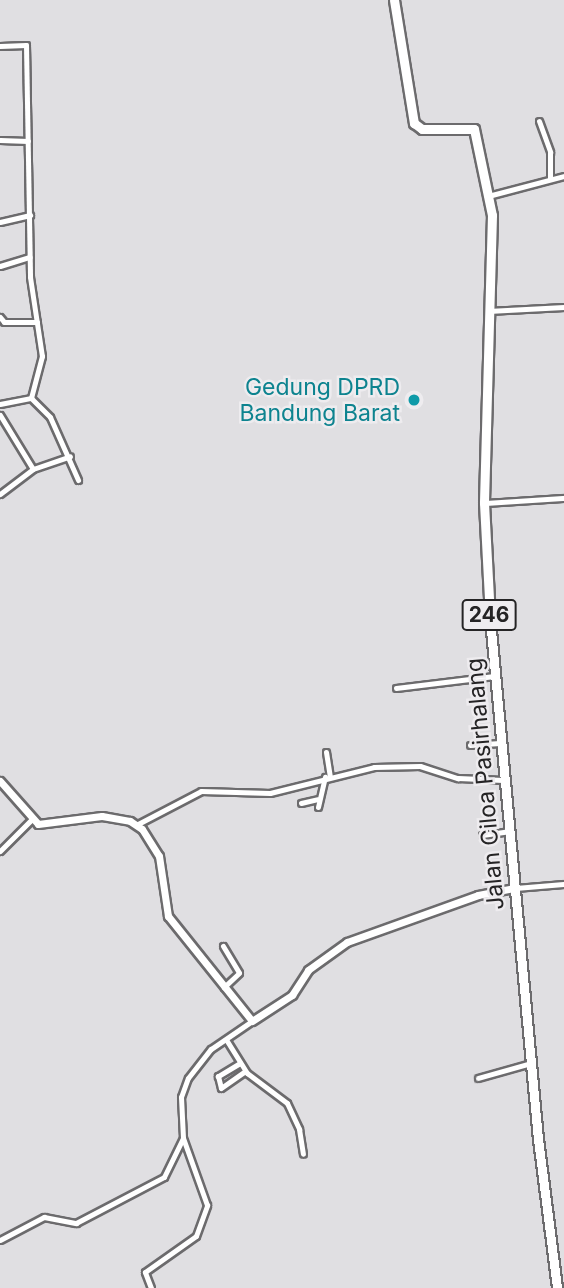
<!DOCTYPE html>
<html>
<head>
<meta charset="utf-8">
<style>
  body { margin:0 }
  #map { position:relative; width:564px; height:1288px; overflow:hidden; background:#e0dfe2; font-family:Inter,sans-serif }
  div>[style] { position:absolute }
  .roads { filter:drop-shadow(2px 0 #6c6b6d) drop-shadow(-2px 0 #6c6b6d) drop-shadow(0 2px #6c6b6d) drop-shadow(0 -2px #6c6b6d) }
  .minor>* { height:5px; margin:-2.5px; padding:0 2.5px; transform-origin:2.5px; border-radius:2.5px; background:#fff }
  .tertiary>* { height:7px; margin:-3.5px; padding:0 3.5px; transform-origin:3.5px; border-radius:3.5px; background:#fff }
  .primary>* { height:9px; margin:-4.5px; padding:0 4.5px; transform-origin:4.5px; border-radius:4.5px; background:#fff }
  .dots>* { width:19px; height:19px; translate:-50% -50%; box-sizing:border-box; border:4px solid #eeecef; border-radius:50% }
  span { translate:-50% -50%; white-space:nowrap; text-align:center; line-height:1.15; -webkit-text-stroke:5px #eeecef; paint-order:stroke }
  .shield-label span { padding:2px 5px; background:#eeecef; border:2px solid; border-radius:5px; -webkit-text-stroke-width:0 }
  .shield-label { font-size:21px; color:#252425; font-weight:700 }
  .culture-label { font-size:23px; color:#0d838f }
  .right { translate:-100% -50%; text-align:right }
  .street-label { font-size:23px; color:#252425 }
</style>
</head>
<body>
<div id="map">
  <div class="roads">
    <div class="minor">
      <div style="left:0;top:46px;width:26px;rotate:-2deg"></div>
      <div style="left:26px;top:45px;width:232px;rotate:89deg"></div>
      <div style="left:30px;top:277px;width:80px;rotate:81.4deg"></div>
      <div style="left:42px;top:356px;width:43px;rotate:104.7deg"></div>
      <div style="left:539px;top:121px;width:33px;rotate:70deg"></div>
      <div style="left:550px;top:152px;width:26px;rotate:90deg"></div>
      <div style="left:0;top:140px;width:28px;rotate:2deg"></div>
      <div style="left:488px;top:196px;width:79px;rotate:-14.7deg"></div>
      <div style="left:0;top:222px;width:31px;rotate:-13deg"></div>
      <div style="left:0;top:266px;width:31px;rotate:-17deg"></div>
      <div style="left:488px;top:311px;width:76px;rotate:-3deg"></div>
      <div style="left:0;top:317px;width:6px;rotate:51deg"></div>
      <div style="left:4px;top:322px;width:33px"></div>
      <div style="left:31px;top:398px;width:27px;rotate:45deg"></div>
      <div style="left:50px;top:417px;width:69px;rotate:66deg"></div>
      <div style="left:0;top:404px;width:32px;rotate:-11deg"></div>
      <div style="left:0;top:415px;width:63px;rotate:58.6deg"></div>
      <div style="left:0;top:494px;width:41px;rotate:-37.1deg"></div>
      <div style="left:33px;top:469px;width:39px;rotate:-19deg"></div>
      <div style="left:484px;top:503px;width:80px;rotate:-3.6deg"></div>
      <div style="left:396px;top:688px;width:99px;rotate:-7deg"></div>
      <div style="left:470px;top:745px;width:30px;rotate:-4deg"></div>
      <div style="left:326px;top:752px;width:24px;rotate:81deg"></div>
      <div style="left:301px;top:803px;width:17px;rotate:-13deg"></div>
      <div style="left:318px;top:807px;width:31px;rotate:-77deg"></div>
      <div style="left:136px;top:825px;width:73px;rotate:-27.6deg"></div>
      <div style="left:201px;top:791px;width:69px;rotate:1.7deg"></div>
      <div style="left:270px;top:793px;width:107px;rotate:-14deg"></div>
      <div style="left:374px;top:767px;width:46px;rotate:-1.2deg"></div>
      <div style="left:420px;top:766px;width:40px;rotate:18deg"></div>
      <div style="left:458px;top:778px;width:45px;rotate:2.5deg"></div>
      <div style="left:482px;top:835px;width:27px;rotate:-8deg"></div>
      <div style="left:0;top:851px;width:44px;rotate:-45deg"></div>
      <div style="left:515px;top:888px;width:49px;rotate:-4.7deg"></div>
      <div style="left:223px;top:946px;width:31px;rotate:59deg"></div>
      <div style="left:239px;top:973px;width:21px;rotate:137deg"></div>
      <div style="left:227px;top:1041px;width:38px;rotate:58deg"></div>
      <div style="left:247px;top:1073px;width:50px;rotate:36.9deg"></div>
      <div style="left:287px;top:1103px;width:29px;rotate:65deg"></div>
      <div style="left:299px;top:1129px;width:25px;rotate:81deg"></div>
      <div style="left:240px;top:1063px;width:26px;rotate:149deg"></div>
      <div style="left:218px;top:1076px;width:12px;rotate:76deg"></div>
      <div style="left:221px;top:1088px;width:29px;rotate:-35deg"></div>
      <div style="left:478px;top:1078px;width:55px;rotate:-15.8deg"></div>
      <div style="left:0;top:1240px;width:50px;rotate:-27.6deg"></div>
      <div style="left:44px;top:1217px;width:33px;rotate:11deg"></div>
      <div style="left:76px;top:1223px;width:99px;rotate:-27.6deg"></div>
      <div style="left:164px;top:1177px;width:43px;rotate:-64deg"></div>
      <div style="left:183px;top:1138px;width:41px;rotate:-92.8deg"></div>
      <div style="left:181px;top:1097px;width:20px;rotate:-70deg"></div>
      <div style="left:188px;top:1078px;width:37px;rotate:-52deg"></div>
      <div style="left:211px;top:1049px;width:50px;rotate:-34.3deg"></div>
      <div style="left:151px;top:1288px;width:17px;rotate:-111deg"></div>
      <div style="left:145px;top:1272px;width:62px;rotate:-35.2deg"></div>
      <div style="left:196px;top:1236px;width:33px;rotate:-70deg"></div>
      <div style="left:207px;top:1205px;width:71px;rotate:-109.7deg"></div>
    </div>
    <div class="tertiary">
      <div style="left:0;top:781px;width:57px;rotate:48.5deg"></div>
      <div style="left:38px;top:824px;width:64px;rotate:-7.1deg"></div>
      <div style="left:102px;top:816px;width:28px;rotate:10deg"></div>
      <div style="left:130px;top:821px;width:14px;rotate:34deg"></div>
      <div style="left:142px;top:829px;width:32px;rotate:58deg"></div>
      <div style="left:159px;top:856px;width:61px;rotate:81.5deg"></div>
      <div style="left:168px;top:916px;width:134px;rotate:51.3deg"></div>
      <div style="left:252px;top:1021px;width:48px;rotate:-33deg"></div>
      <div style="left:292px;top:995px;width:30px;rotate:-57deg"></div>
      <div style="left:308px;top:970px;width:48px;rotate:-35.7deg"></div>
      <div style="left:347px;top:942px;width:139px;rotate:-19.7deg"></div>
      <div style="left:478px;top:895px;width:36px;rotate:-11deg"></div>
    </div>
    <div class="primary">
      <div style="left:394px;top:0;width:125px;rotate:80.8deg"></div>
      <div style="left:414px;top:123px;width:10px;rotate:37deg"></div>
      <div style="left:422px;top:129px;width:52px"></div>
      <div style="left:474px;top:129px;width:88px;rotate:78.2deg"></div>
      <div style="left:492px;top:215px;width:288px;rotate:91.6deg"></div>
      <div style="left:484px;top:503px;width:116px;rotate:87deg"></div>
      <div style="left:490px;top:619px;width:522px;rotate:84.73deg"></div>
      <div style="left:538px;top:1139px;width:150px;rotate:82.7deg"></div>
    </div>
  </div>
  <div class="dots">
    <div style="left:414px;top:400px;background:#0f9aa8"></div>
  </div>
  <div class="shield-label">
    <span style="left:489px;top:615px">246</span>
  </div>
  <div class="culture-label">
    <span class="right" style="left:400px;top:400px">Gedung DPRD<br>Bandung Barat</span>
  </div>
  <div class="street-label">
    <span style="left:485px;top:784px;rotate:-95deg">Jalan Ciloa Pasirhalang</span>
  </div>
</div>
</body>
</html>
